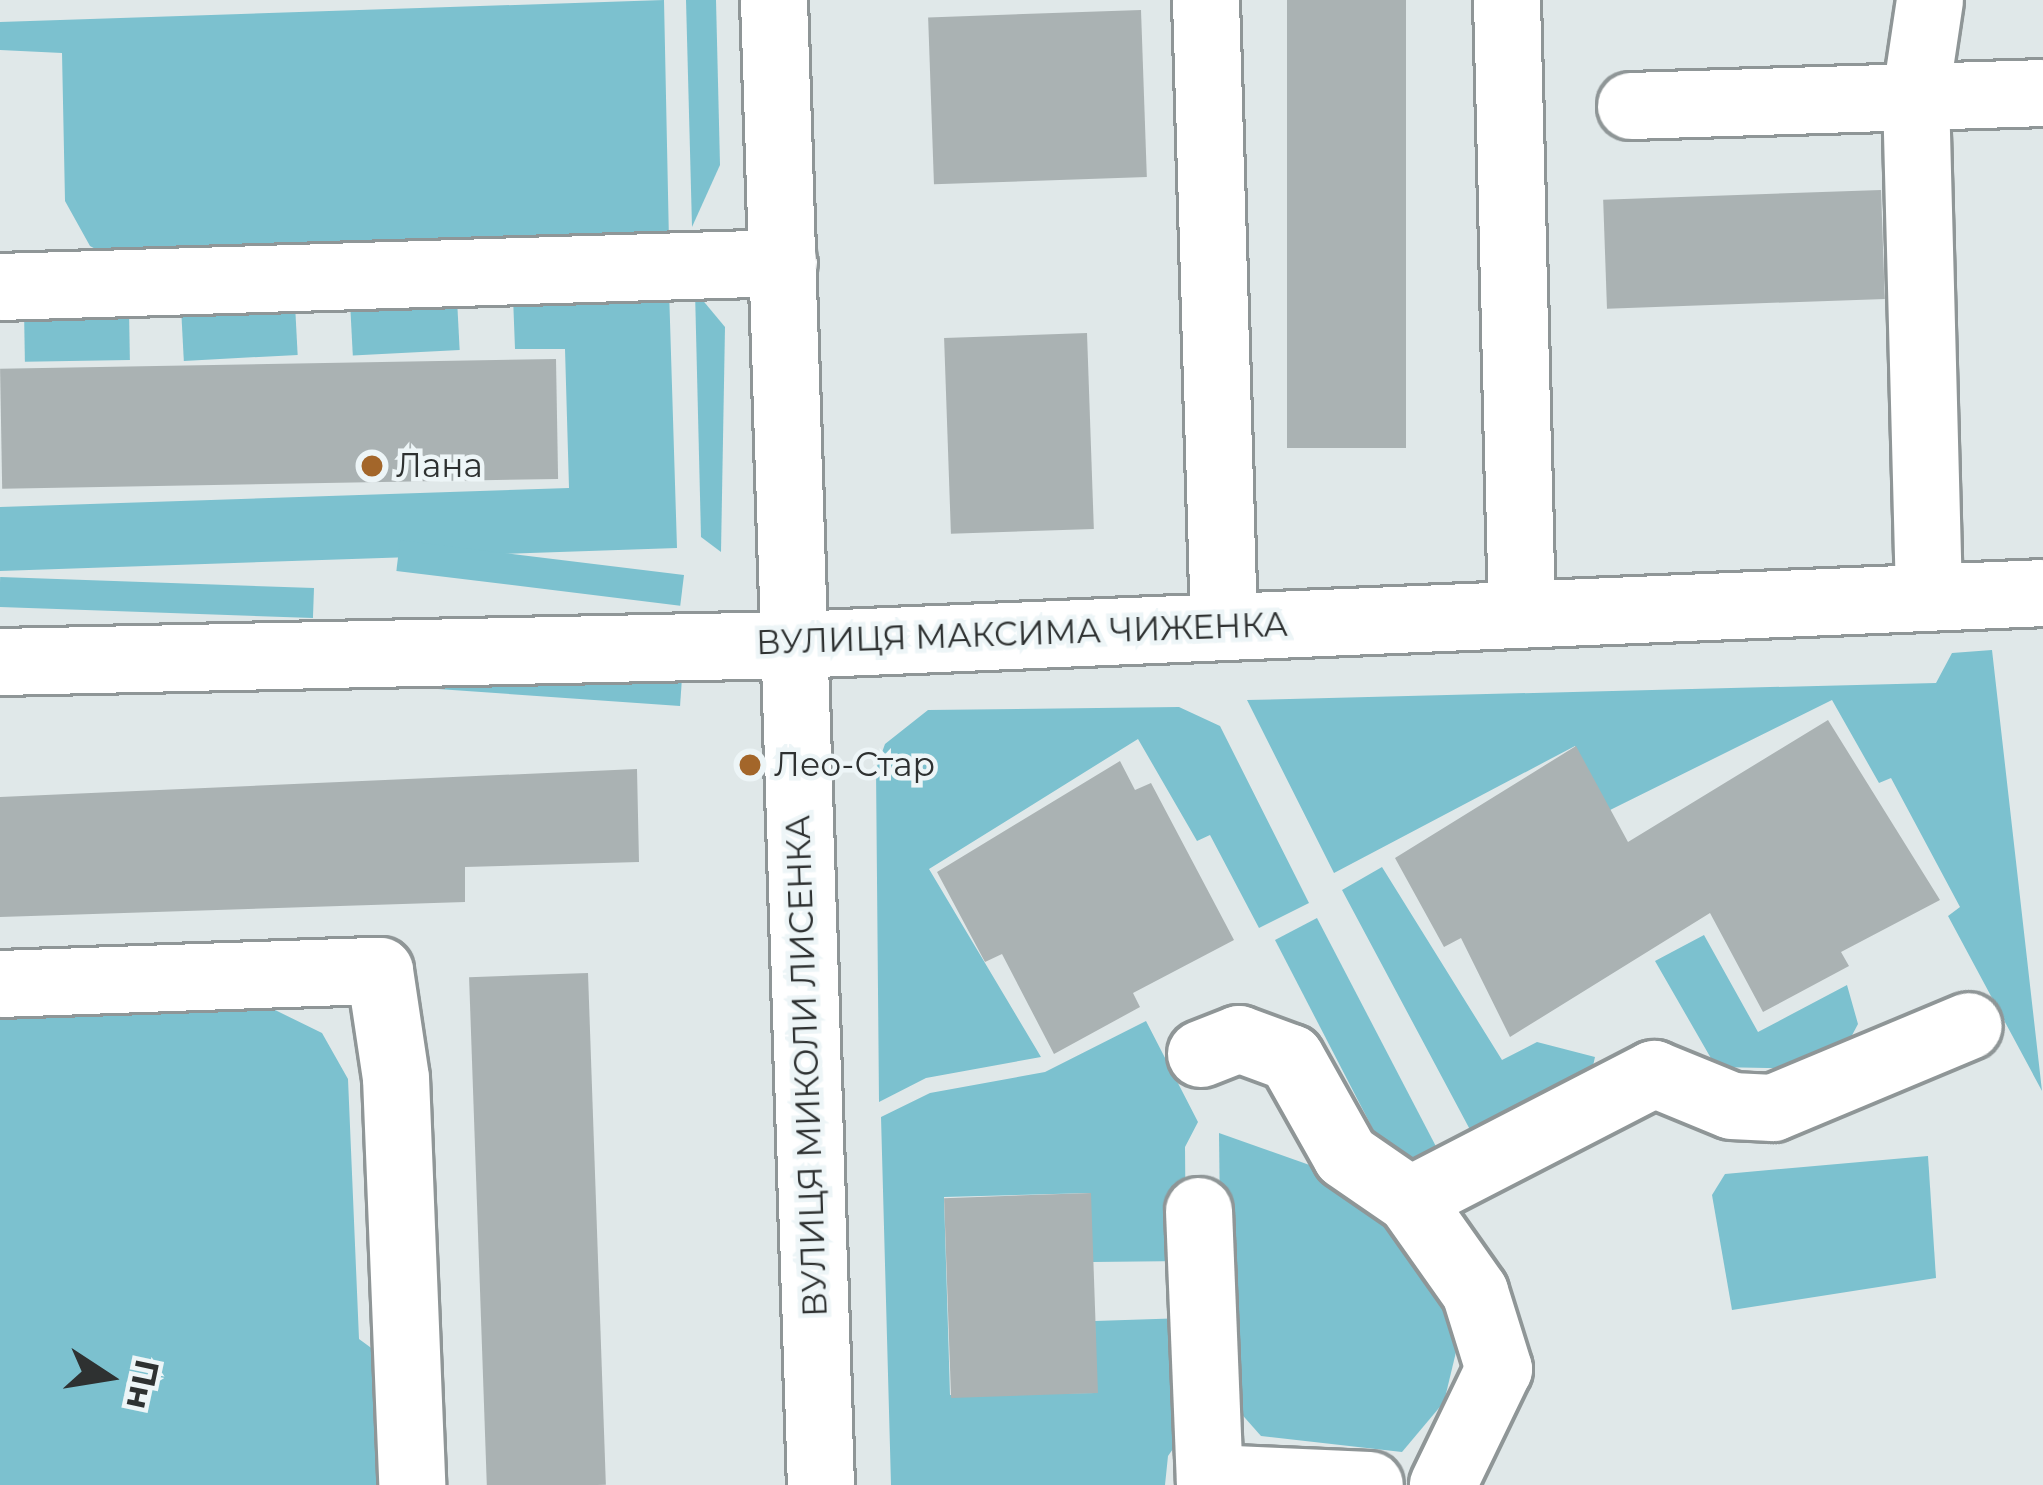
<!DOCTYPE html>
<html>
<head>
<meta charset="utf-8">
<style>
  body { margin:0 }
  #map { position:relative; width:2043px; height:1485px; overflow:hidden; background:#e0e8e9; font-family:Montserrat,sans-serif }
  div>[style] { position:absolute }
  .green>* { inset:0; background:#7cc1cf; transform-origin:0 0 }
  .building>* { inset:0; background:#aab2b3; transform-origin:0 0 }
  .roads { filter:drop-shadow(3px 0 #8f9697) drop-shadow(-3px 0 #8f9697) drop-shadow(0 3px #8f9697) drop-shadow(0 -3px #8f9697) }
  .minor>* { height:66px; margin:-33px; padding:0 33px; transform-origin:33px; border-radius:33px; background:#fff }
  .dots>* { width:33px; height:33px; translate:-50% -50%; box-sizing:border-box; border:6px solid #edf5f7; border-radius:50% }
  span { translate:-50% -50%; white-space:nowrap; text-align:center; line-height:1.15; -webkit-text-stroke:9px #edf5f7; paint-order:stroke }
  .poi-label { font-size:33px; color:#2e3131 }
  .left { translate:0 -50%; text-align:left }
  .street-label { font-size:33px; color:#2e3131 }
  .north { position:absolute; left:48px; top:1317px; width:120px; height:120px; -webkit-text-stroke:9px #edf5f7; paint-order:stroke; rotate:102deg; font-size:33px; font-weight:700; line-height:48px; text-align:center; color:#2e3131 }
  .north::after { content:''; display:block; margin:auto; width:42px; height:54px; background:#2e3131; clip-path:polygon(50% 0,100% 100%,50% 72%,0 100%) }
</style>
</head>
<body>
<div id="map">
  <div class="green">
    <div style="clip-path:polygon(664px 0,669px 242px,112px 258px,90px 246px,65px 201px,62px 53px,0 50px,0 22px)"></div>
    <div style="clip-path:polygon(686px 0,716px 0,720px 165px,692px 227px)"></div>
    <div style="clip-path:polygon(669px 289px,677px 548px,0 571px,0 507px,569px 488px,565px 349px,515px 349px,513px 297px)"></div>
    <div style="clip-path:polygon(695px 291px,725px 327px,721px 552px,701px 537px)"></div>
    <div style="left:457px;top:299px;width:51px;height:107px;rotate:87deg"></div>
    <div style="left:295px;top:304px;width:51px;height:114px;rotate:87deg"></div>
    <div style="left:129px;top:309px;width:51px;height:105px;rotate:89deg"></div>
    <div style="left:684px;top:575px;width:31px;height:286px;rotate:97deg"></div>
    <div style="left:314px;top:588px;width:30px;height:314px;rotate:92deg"></div>
    <div style="clip-path:polygon(1992px 650px,2042px 1091px,1948px 916px,1960px 907px,1891px 778px,1879px 783px,1832px 700px,1598px 816px,1575px 746px,1334px 873px,1247px 700px,1936px 683px,1952px 653px)"></div>
    <div style="left:682px;top:678px;width:28px;height:682px;rotate:94deg"></div>
    <div style="clip-path:polygon(1179px 707px,1220px 726px,1309px 903px,1259px 928px,1210px 835px,1197px 841px,1138px 739px,929px 869px,1041px 1057px,926px 1078px,879px 1102px,876px 769px,885px 744px,928px 710px)"></div>
    <div style="clip-path:polygon(1382px 867px,1502px 1060px,1537px 1042px,1595px 1057px,1591px 1075px,1475px 1139px,1342px 890px)"></div>
    <div style="clip-path:polygon(1317px 918px,1442px 1158px,1399px 1158px,1377px 1137px,1275px 940px)"></div>
    <div style="clip-path:polygon(1704px 935px,1758px 1032px,1847px 985px,1858px 1024px,1849px 1041px,1818px 1069px,1716px 1067px,1655px 961px)"></div>
    <div style="clip-path:polygon(275px 1010px,322px 1033px,348px 1079px,359px 1339px,374px 1350px,379px 1485px,0 1485px,0 1019px)"></div>
    <div style="clip-path:polygon(1146px 1021px,1198px 1122px,1185px 1147px,1186px 1261px,1092px 1262px,1090px 1193px,944px 1197px,950px 1395px,1096px 1393px,1095px 1321px,1186px 1318px,1189px 1426px,1168px 1456px,1165px 1485px,891px 1485px,881px 1117px,930px 1093px,1045px 1072px)"></div>
    <div style="clip-path:polygon(1219px 1133px,1318px 1168px,1383px 1219px,1462px 1327px,1444px 1402px,1402px 1452px,1261px 1436px,1222px 1392px)"></div>
    <div style="clip-path:polygon(1928px 1156px,1936px 1278px,1732px 1310px,1712px 1195px,1725px 1174px)"></div>
  </div>
  <div class="building">
    <div style="left:1287px;top:0;width:119px;height:448px"></div>
    <div style="left:1141px;top:10px;width:167px;height:213px;rotate:88deg"></div>
    <div style="left:1881px;top:190px;width:109px;height:278px;rotate:88deg"></div>
    <div style="left:1087px;top:333px;width:196px;height:143px;rotate:88deg"></div>
    <div style="left:556px;top:359px;width:120px;height:556px;rotate:89deg"></div>
    <div style="clip-path:polygon(1828px 720px,1940px 900px,1841px 952px,1849px 966px,1763px 1012px,1710px 913px,1510px 1037px,1461px 938px,1444px 947px,1395px 858px,1576px 746px,1628px 842px)"></div>
    <div style="clip-path:polygon(1120px 761px,1135px 790px,1151px 783px,1234px 940px,1133px 993px,1140px 1007px,1054px 1054px,1002px 954px,985px 962px,937px 872px)"></div>
    <div style="clip-path:polygon(637px 769px,639px 862px,465px 867px,465px 902px,0 917px,0 797px)"></div>
    <div style="left:588px;top:973px;width:512px;height:119px;rotate:88deg"></div>
    <div style="left:1091px;top:1193px;width:200px;height:147px;rotate:88deg"></div>
  </div>
  <div class="roads">
    <div class="minor">
      <div style="left:774px;top:0;width:1486px;rotate:88.19deg"></div>
      <div style="left:1206px;top:0;width:626px;rotate:88.35deg"></div>
      <div style="left:1507px;top:0;width:612px;rotate:88.6deg"></div>
      <div style="left:1631px;top:106px;width:412px;rotate:-1.8deg"></div>
      <div style="left:0;top:287px;width:784px;rotate:-1.75deg"></div>
      <div style="left:1929px;top:595px;width:501px;rotate:-91.49deg"></div>
      <div style="left:1916px;top:94px;width:95px;rotate:-81.5deg"></div>
      <div style="left:0;top:662px;width:794px;rotate:-1.23deg"></div>
      <div style="left:794px;top:645px;width:1250px;rotate:-2.38deg"></div>
      <div style="left:0;top:984px;width:380px;rotate:-2deg"></div>
      <div style="left:380px;top:971px;width:108px;rotate:81.5deg"></div>
      <div style="left:396px;top:1078px;width:407px;rotate:87.7deg"></div>
      <div style="left:1201px;top:1054px;width:41px;rotate:-21.5deg"></div>
      <div style="left:1239px;top:1039px;width:55px;rotate:20.1deg"></div>
      <div style="left:1291px;top:1058px;width:112px;rotate:60.7deg"></div>
      <div style="left:1346px;top:1156px;width:78px;rotate:34.5deg"></div>
      <div style="left:1410px;top:1200px;width:113px;rotate:54.8deg"></div>
      <div style="left:1475px;top:1292px;width:81px;rotate:72.7deg"></div>
      <div style="left:1499px;top:1369px;width:129px;rotate:115.8deg"></div>
      <div style="left:1410px;top:1200px;width:275px;rotate:-27.3deg"></div>
      <div style="left:1654px;top:1074px;width:84px;rotate:22.3deg"></div>
      <div style="left:1732px;top:1106px;width:41px;rotate:2.8deg"></div>
      <div style="left:1773px;top:1108px;width:212px;rotate:-22.7deg"></div>
      <div style="left:1199px;top:1211px;width:274px;rotate:87.7deg"></div>
      <div style="left:1210px;top:1478px;width:160px;rotate:2.5deg"></div>
    </div>
  </div>
  <div class="dots">
    <div style="left:372px;top:466px;background:#a3662a"></div>
    <div style="left:750px;top:765px;background:#a3662a"></div>
  </div>
  <div class="poi-label">
    <span class="left" style="left:396px;top:466px">Лана</span>
    <span class="left" style="left:774px;top:765px">Лео-Стар</span>
  </div>
  <div class="street-label">
    <span style="left:1022px;top:634px;rotate:-2deg">ВУЛИЦЯ МАКСИМА ЧИЖЕНКА</span>
    <span style="left:807px;top:1066px;rotate:-92deg">ВУЛИЦЯ МИКОЛИ ЛИСЕНКА</span>
  </div>
  <div class="north">Пн</div>
</div>
</body>
</html>
